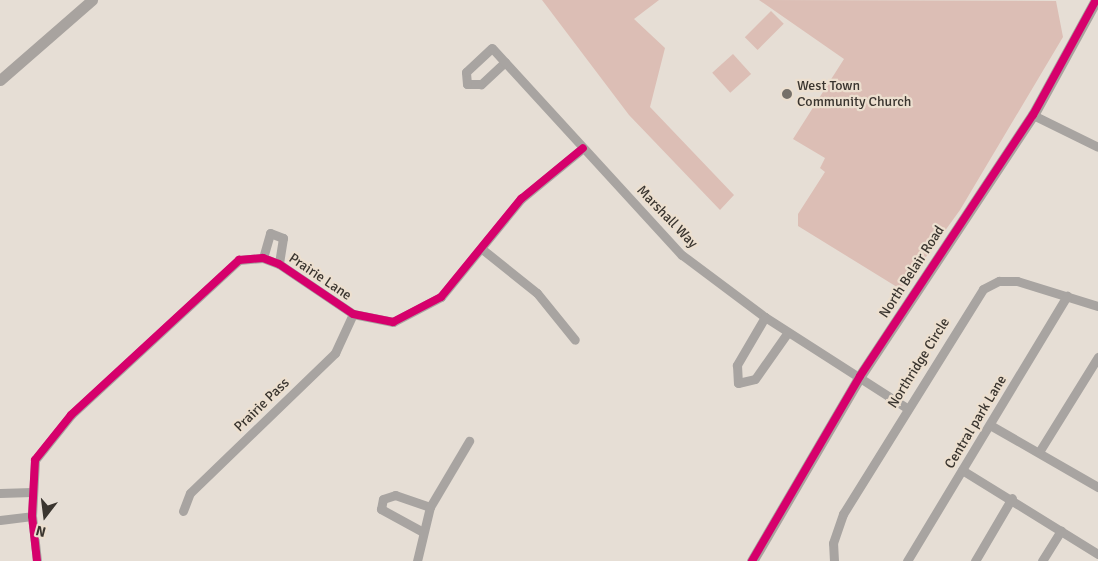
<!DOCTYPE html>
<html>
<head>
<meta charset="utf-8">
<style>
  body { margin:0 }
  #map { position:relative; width:1098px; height:561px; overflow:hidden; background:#e6ded5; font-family:Signika,sans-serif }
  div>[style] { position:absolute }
  .green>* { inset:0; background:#dcbeb5; transform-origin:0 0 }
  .street>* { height:9px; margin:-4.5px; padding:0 4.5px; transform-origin:4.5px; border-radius:4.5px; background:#a8a4a1 }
  .secondary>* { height:11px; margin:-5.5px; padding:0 5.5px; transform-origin:5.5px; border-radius:5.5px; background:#a8a39f }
  .cycleway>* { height:8px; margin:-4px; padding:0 4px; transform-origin:4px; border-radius:4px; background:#d6006c }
  .dots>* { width:14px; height:14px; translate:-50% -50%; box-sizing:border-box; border:2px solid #ecdfcf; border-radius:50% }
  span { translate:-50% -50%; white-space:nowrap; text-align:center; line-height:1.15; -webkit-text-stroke:4.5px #ecdfcf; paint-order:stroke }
  .poi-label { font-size:14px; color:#3a352f }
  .left { translate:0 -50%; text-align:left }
  .street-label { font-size:14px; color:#3a352f }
  .north { position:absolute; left:20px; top:491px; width:50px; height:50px; -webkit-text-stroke:4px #ecdfcf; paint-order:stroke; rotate:195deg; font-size:14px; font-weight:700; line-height:20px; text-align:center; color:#3a352f }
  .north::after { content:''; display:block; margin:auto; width:18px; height:22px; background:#3a352f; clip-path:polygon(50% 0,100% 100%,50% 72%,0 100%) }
</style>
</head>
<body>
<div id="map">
  <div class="green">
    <div style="clip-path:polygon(542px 0,659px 0,634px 19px,665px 48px,650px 107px,734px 195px,720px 210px,629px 115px)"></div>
    <div style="clip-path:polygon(759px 0,1056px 1px,1063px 37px,960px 210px,905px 286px,897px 287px,798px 226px,798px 214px,825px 172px,820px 168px,825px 158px,793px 139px,844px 59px)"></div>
    <div style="left:771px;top:11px;width:18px;height:37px;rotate:45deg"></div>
    <div style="left:733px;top:54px;width:27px;height:28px;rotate:48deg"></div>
  </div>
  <div class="street">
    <div style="left:505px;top:62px;width:33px;rotate:137deg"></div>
    <div style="left:481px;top:84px;width:14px;rotate:180deg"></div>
    <div style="left:467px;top:84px;width:12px;rotate:-95deg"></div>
    <div style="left:466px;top:72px;width:35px;rotate:-43deg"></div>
    <div style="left:492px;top:48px;width:281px;rotate:47.5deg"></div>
    <div style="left:682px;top:255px;width:104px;rotate:36.8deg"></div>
    <div style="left:765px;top:317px;width:169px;rotate:32.7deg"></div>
    <div style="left:1033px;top:115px;width:72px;rotate:26.2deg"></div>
    <div style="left:482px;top:249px;width:70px;rotate:38.7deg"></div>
    <div style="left:537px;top:293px;width:60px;rotate:51deg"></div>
    <div style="left:263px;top:258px;width:26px;rotate:-74deg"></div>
    <div style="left:270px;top:233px;width:14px;rotate:21deg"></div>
    <div style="left:283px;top:238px;width:26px;rotate:99deg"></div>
    <div style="left:765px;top:317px;width:56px;rotate:120.3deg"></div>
    <div style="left:737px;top:365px;width:18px;rotate:87deg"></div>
    <div style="left:738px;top:383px;width:17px;rotate:-13deg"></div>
    <div style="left:755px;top:379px;width:57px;rotate:-54.9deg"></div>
    <div style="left:990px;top:425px;width:125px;rotate:29.9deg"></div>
    <div style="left:1039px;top:452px;width:112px;rotate:-58.2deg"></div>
    <div style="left:962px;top:470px;width:160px;rotate:31.7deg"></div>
    <div style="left:0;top:493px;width:32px;rotate:-2deg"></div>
    <div style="left:183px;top:511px;width:19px;rotate:-69deg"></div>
    <div style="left:190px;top:493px;width:202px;rotate:-44deg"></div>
    <div style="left:335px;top:353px;width:43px;rotate:-65.2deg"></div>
    <div style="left:0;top:520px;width:32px;rotate:-7deg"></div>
    <div style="left:423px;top:532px;width:48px;rotate:-151.3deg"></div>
    <div style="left:381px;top:509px;width:10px;rotate:-79deg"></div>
    <div style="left:383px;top:499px;width:13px;rotate:-18deg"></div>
    <div style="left:395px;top:495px;width:37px;rotate:19deg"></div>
    <div style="left:37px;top:561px;width:45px;rotate:-96.3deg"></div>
    <div style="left:32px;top:516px;width:56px;rotate:-86.9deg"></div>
    <div style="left:35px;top:460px;width:58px;rotate:-51.3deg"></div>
    <div style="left:71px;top:415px;width:229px;rotate:-42.7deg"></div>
    <div style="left:239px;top:260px;width:24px;rotate:-5deg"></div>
    <div style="left:263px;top:258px;width:17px;rotate:21deg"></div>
    <div style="left:279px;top:264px;width:89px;rotate:34deg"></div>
    <div style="left:353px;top:314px;width:41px;rotate:11.3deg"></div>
    <div style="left:393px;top:322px;width:54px;rotate:-27.5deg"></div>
    <div style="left:441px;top:297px;width:127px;rotate:-50.8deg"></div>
    <div style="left:521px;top:199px;width:80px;rotate:-39.4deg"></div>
    <div style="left:417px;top:561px;width:56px;rotate:-76.5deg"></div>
    <div style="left:430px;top:507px;width:77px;rotate:-59.4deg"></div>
    <div style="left:834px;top:561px;width:18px;rotate:-93deg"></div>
    <div style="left:833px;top:543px;width:31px;rotate:-71deg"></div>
    <div style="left:843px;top:514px;width:265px;rotate:-58.1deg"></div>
    <div style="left:983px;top:289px;width:18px;rotate:-27deg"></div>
    <div style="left:999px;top:281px;width:18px"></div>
    <div style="left:1017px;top:281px;width:85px;rotate:17.2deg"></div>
    <div style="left:907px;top:561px;width:310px;rotate:-58.9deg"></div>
    <div style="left:975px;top:561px;width:73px;rotate:-59.6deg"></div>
    <div style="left:1042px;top:561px;width:36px;rotate:-58deg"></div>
  </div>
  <div class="secondary">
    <div style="left:0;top:80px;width:122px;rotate:-41deg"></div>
    <div style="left:752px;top:561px;width:214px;rotate:-59.7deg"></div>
    <div style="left:860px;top:376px;width:313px;rotate:-56.5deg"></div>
    <div style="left:1033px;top:115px;width:131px;rotate:-61.3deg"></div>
  </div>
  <div class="cycleway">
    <div style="left:37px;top:561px;width:45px;rotate:-96.3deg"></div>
    <div style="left:32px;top:516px;width:56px;rotate:-86.9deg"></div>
    <div style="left:35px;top:460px;width:58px;rotate:-51.3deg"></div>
    <div style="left:71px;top:415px;width:229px;rotate:-42.7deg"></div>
    <div style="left:239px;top:260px;width:24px;rotate:-5deg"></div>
    <div style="left:263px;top:258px;width:17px;rotate:21deg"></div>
    <div style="left:279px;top:264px;width:89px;rotate:34deg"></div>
    <div style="left:353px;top:314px;width:41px;rotate:11.3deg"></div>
    <div style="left:393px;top:322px;width:54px;rotate:-27.5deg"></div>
    <div style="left:441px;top:297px;width:127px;rotate:-50.8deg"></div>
    <div style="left:521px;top:199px;width:80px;rotate:-39.4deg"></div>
    <div style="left:752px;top:561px;width:214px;rotate:-59.7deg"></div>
    <div style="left:860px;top:376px;width:313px;rotate:-56.5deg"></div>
    <div style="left:1033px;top:115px;width:131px;rotate:-61.3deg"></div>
  </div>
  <div class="dots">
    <div style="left:787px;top:94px;background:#767069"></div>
  </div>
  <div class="poi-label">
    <span class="left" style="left:797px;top:94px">West Town<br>Community Church</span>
  </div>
  <div class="street-label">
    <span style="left:667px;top:217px;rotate:46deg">Marshall Way</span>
    <span style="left:912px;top:272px;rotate:-57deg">North Belair Road</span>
    <span style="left:320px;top:277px;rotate:34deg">Prairie Lane</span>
    <span style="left:919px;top:363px;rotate:-58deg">Northridge Circle</span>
    <span style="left:262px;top:405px;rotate:-44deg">Prairie Pass</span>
    <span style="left:976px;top:422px;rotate:-59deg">Central park Lane</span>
  </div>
  <div class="north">N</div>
</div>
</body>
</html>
